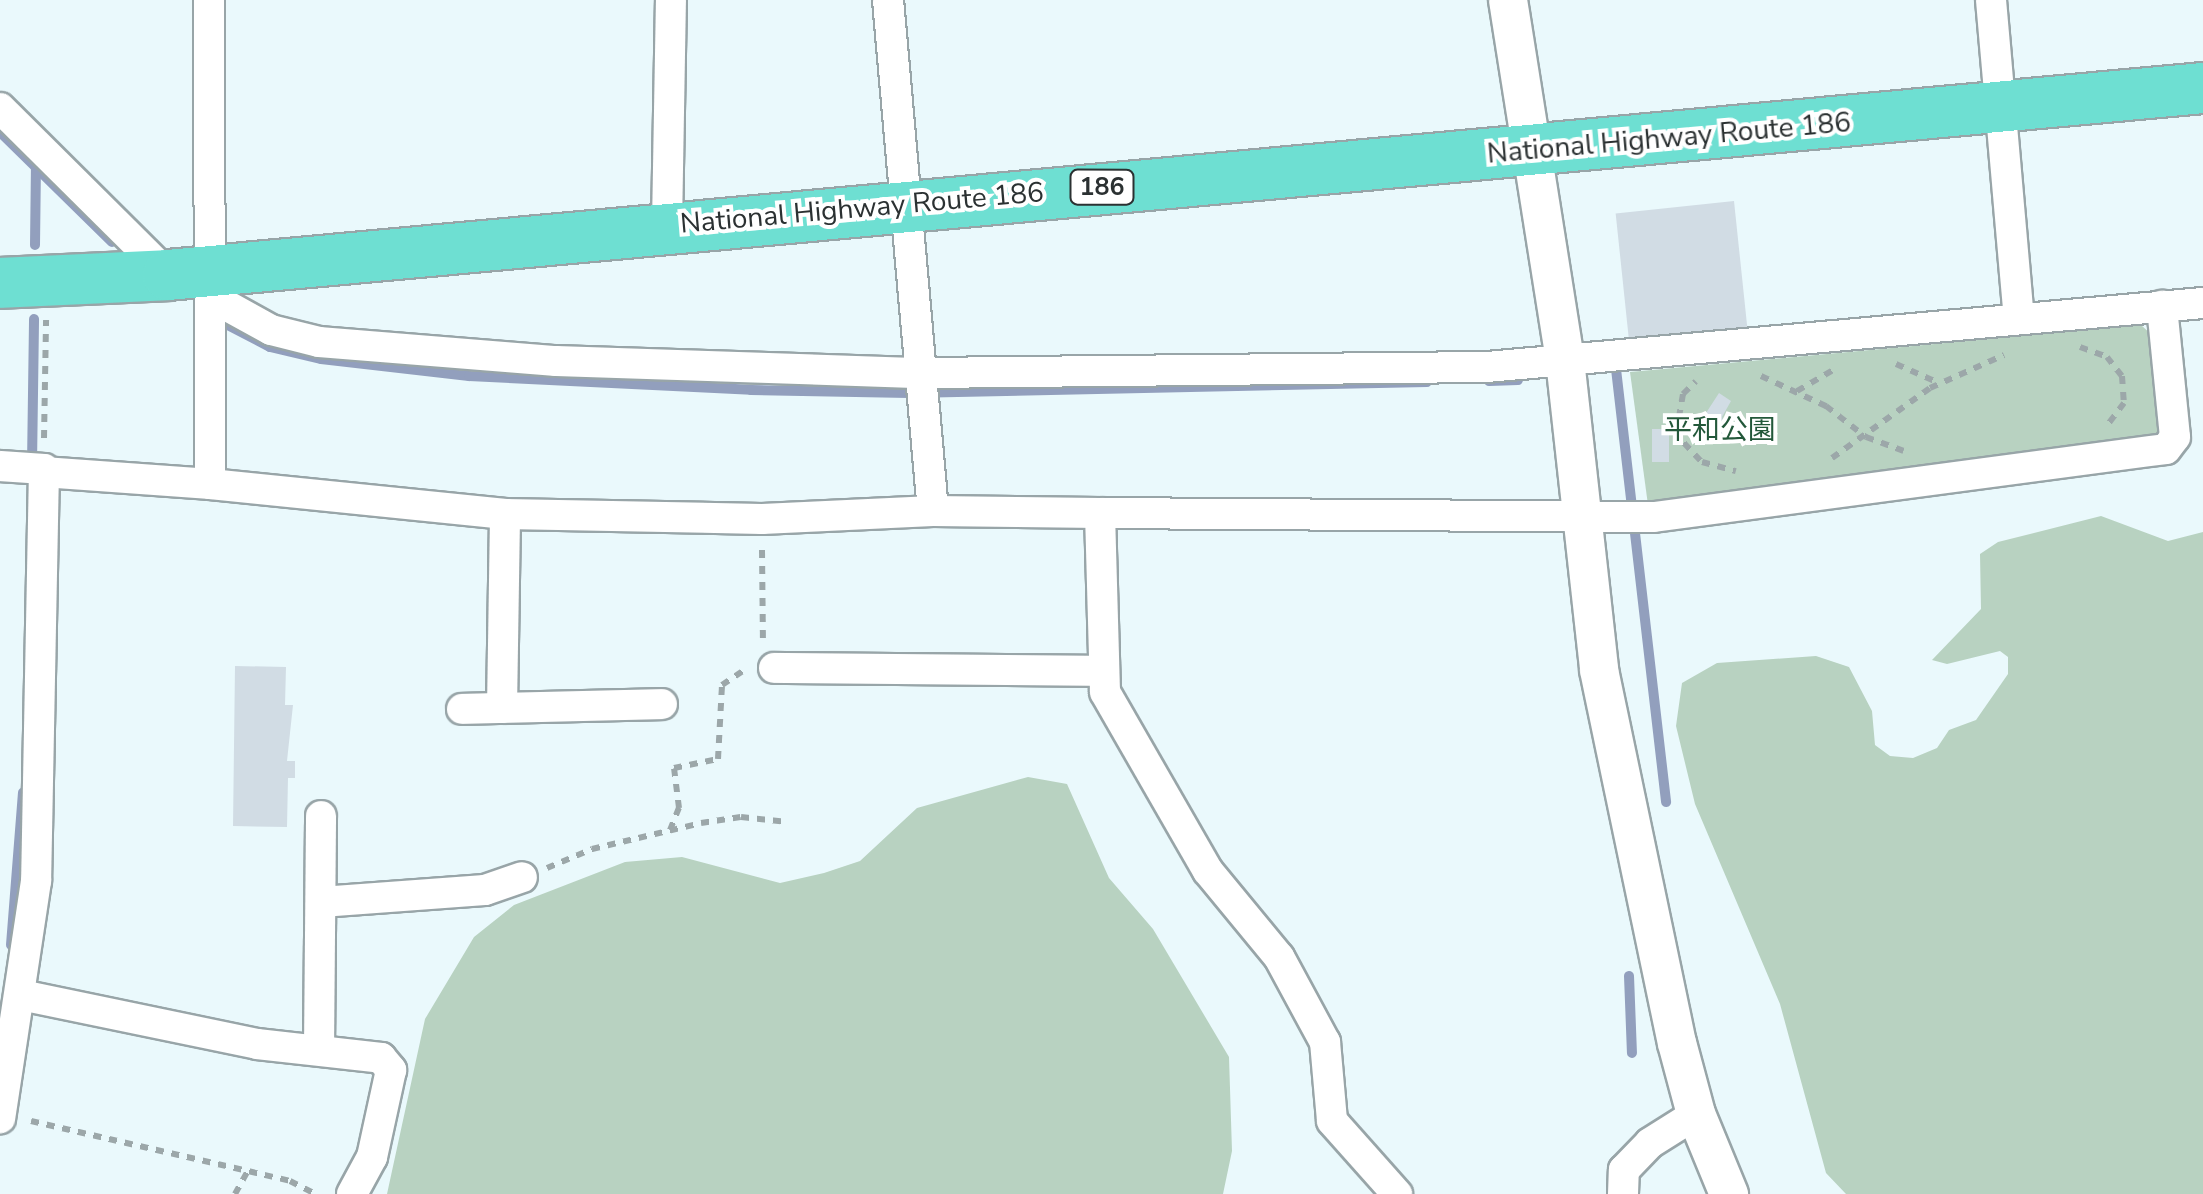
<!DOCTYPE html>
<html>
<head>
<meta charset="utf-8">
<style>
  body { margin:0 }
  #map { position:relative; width:2203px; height:1194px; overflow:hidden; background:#eaf9fc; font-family:"Nunito Sans","Noto Sans JP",sans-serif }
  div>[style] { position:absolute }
  .green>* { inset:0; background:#b8d2c1 }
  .stream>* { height:10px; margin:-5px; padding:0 5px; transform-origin:5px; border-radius:5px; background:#929fbd }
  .building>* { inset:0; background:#d1dce4; transform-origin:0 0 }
  .path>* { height:6px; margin-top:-3px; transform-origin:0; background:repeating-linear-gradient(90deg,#9ca7a9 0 8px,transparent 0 16px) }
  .roads { filter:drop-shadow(2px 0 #98a5a8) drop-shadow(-2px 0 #98a5a8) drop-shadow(0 2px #98a5a8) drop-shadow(0 -2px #98a5a8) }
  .minor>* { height:30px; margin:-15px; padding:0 15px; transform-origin:15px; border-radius:15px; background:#fff }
  .tertiary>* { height:38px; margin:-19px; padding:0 19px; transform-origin:19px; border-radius:19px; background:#fff }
  .trunk>* { height:50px; margin:-25px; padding:0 25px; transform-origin:25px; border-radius:25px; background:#6edfd2 }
  span { translate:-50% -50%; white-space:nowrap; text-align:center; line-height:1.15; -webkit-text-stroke:8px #fff; paint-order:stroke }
  .shield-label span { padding:2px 8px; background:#fff; border:2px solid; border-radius:8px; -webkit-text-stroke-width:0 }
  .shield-label { font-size:25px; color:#2b3132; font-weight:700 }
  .street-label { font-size:28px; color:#2b3132 }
  .park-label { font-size:28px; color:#23583a }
</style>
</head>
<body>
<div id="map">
  <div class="green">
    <div style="clip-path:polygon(2141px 325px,2153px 336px,2164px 428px,2154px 440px,1648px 505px,1630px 372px)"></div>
    <div style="clip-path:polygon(2101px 516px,2168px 541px,2203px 532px,2203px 1194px,1846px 1194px,1826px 1173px,1780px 1004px,1695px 804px,1676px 726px,1682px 683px,1717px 663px,1816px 656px,1849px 667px,1872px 711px,1875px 745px,1890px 756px,1913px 758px,1937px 748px,1949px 730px,1976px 720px,2008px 674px,2008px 657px,2000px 651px,1947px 664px,1932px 660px,1981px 609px,1980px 554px,1998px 542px)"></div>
    <div style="clip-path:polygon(1028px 777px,1067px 784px,1109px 878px,1153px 929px,1229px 1057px,1232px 1151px,1223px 1194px,387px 1194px,425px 1019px,474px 937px,514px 905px,625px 862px,682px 857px,780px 883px,824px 873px,860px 861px,917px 808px)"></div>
  </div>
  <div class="stream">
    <div style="left:0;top:132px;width:157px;rotate:44.5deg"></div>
    <div style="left:35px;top:245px;width:79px;rotate:-89.3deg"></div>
    <div style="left:224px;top:323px;width:52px;rotate:27.6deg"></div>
    <div style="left:270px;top:347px;width:52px;rotate:13.2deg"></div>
    <div style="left:321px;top:359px;width:149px;rotate:6.6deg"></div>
    <div style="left:469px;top:376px;width:282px;rotate:2.8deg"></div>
    <div style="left:751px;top:390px;width:158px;rotate:1.1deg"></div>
    <div style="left:909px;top:393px;width:518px;rotate:-1.22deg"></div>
    <div style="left:1616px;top:369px;width:436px;rotate:83.4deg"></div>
    <div style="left:1489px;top:381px;width:29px;rotate:-2deg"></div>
    <div style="left:32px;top:465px;width:146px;rotate:-89.2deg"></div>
    <div style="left:11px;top:945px;width:153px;rotate:-85.5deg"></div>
    <div style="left:1629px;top:976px;width:77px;rotate:87.8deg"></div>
  </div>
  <div class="building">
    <div style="left:1734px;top:201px;width:127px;height:119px;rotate:84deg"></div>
    <div style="clip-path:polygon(1719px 393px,1731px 401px,1722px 417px,1725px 438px,1710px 440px,1706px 413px)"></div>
    <div style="left:1652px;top:429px;width:17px;height:33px"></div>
    <div style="clip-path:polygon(235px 666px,286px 667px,285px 705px,293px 705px,287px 761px,295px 761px,295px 778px,288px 778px,287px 827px,233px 826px)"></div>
  </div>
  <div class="path">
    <div style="left:2080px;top:347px;width:29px;rotate:20deg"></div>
    <div style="left:2107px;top:357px;width:24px;rotate:52deg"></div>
    <div style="left:2122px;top:376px;width:27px;rotate:86deg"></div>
    <div style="left:2124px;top:403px;width:26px;rotate:127deg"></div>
    <div style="left:1896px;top:364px;width:47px;rotate:23.8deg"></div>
    <div style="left:1761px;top:376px;width:72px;rotate:24.8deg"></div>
    <div style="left:1826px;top:406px;width:51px;rotate:37.8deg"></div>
    <div style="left:1866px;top:437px;width:40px;rotate:20.2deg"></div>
    <div style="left:1797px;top:391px;width:44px;rotate:-30.1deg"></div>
    <div style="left:1683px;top:394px;width:35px;rotate:100deg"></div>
    <div style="left:1677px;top:428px;width:17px;rotate:65deg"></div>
    <div style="left:1684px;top:443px;width:26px;rotate:47deg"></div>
    <div style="left:1702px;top:462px;width:35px;rotate:15deg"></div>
    <div style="left:1683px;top:394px;width:18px;rotate:-45deg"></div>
    <div style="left:44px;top:438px;width:118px;rotate:-89deg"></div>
    <div style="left:1832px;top:458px;width:120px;rotate:-35.5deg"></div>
    <div style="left:1930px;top:388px;width:81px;rotate:-24deg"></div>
    <div style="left:762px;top:550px;width:92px;rotate:89.4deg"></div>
    <div style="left:670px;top:830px;width:24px;rotate:-68deg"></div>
    <div style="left:679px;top:808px;width:40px;rotate:-97.1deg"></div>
    <div style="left:674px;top:768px;width:45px;rotate:-11.6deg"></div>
    <div style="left:718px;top:759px;width:74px;rotate:-86.9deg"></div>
    <div style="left:722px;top:685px;width:30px;rotate:-34deg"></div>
    <div style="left:547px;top:868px;width:49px;rotate:-22.9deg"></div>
    <div style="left:592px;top:849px;width:112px;rotate:-13.4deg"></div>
    <div style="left:701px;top:823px;width:40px;rotate:-8.5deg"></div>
    <div style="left:741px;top:817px;width:47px;rotate:6.1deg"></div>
    <div style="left:31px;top:1121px;width:266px;rotate:13deg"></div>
    <div style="left:290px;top:1181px;width:29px;rotate:27deg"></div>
    <div style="left:235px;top:1194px;width:25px;rotate:-61deg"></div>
  </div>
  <div class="roads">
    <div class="minor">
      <div style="left:888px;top:0;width:513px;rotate:84.97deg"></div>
      <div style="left:1991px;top:0;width:320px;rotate:85deg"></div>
      <div style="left:0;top:108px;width:237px;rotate:44.8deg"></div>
      <div style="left:667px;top:226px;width:226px;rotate:-89deg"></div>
      <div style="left:213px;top:298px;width:66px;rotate:28.9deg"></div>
      <div style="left:271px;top:330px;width:49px;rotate:14deg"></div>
      <div style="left:319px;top:342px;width:238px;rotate:4.6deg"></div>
      <div style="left:556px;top:361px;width:366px;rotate:1.9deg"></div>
      <div style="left:922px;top:373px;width:565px;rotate:-0.61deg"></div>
      <div style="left:1487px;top:367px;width:719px;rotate:-5.11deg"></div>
      <div style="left:0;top:466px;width:44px;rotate:3.9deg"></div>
      <div style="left:44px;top:469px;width:412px;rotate:91.1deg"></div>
      <div style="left:36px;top:881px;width:240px;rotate:98.6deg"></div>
      <div style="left:44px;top:472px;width:166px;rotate:4.1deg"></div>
      <div style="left:210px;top:484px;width:484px;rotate:-90.1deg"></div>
      <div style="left:210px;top:484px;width:297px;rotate:5.8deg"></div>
      <div style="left:505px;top:514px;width:257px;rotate:1.1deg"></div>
      <div style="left:762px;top:519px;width:171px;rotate:-2.7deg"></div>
      <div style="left:933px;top:511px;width:167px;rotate:0.7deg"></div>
      <div style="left:1100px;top:513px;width:179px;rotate:88.4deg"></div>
      <div style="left:1105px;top:692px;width:207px;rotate:60.1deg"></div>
      <div style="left:1208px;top:871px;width:112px;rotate:50.5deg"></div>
      <div style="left:1279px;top:957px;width:97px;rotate:61.6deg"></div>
      <div style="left:1325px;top:1042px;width:79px;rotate:84.9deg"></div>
      <div style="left:1332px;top:1121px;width:98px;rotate:48.3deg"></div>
      <div style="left:1100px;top:513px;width:554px;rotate:0.41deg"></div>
      <div style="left:1654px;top:517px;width:516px;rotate:-7.57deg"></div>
      <div style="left:2166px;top:449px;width:15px;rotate:-53deg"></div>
      <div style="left:2175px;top:437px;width:132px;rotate:-95.7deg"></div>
      <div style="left:774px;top:668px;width:327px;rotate:0.5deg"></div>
      <div style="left:502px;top:708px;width:194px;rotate:-89.1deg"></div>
      <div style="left:462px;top:709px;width:200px;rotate:-1.4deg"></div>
      <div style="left:321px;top:902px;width:164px;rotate:-4.2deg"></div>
      <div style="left:485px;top:890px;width:39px;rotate:-19deg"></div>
      <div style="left:21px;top:995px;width:241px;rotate:11.7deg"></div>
      <div style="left:257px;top:1044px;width:125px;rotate:6.4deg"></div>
      <div style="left:381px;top:1058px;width:16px;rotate:50deg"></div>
      <div style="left:391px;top:1070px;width:89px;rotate:102.3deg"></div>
      <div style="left:372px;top:1157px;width:42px;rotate:118.4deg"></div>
      <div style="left:319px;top:1050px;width:234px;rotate:-89.5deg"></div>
      <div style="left:1623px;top:1194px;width:24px;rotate:-88deg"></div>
      <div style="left:1624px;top:1170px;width:37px;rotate:-46deg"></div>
      <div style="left:1650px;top:1143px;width:54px;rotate:-32.2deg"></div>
    </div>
    <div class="tertiary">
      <div style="left:1508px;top:0;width:364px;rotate:81deg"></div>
      <div style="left:1565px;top:360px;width:312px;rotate:83.7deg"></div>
      <div style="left:1599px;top:670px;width:381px;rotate:78.2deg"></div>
      <div style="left:1677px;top:1043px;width:73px;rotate:75deg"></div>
      <div style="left:1696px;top:1114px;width:87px;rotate:67.6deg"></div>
    </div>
    <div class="trunk">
      <div style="left:0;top:283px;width:168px;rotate:-2.7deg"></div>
      <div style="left:168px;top:275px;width:2044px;rotate:-5.25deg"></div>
    </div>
  </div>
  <div class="shield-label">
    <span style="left:1102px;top:187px">186</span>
  </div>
  <div class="street-label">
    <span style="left:1669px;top:138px;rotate:-5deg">National Highway Route 186</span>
    <span style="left:862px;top:208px;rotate:-5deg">National Highway Route 186</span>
  </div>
  <div class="park-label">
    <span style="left:1720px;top:430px">平和公園</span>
  </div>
</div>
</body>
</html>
